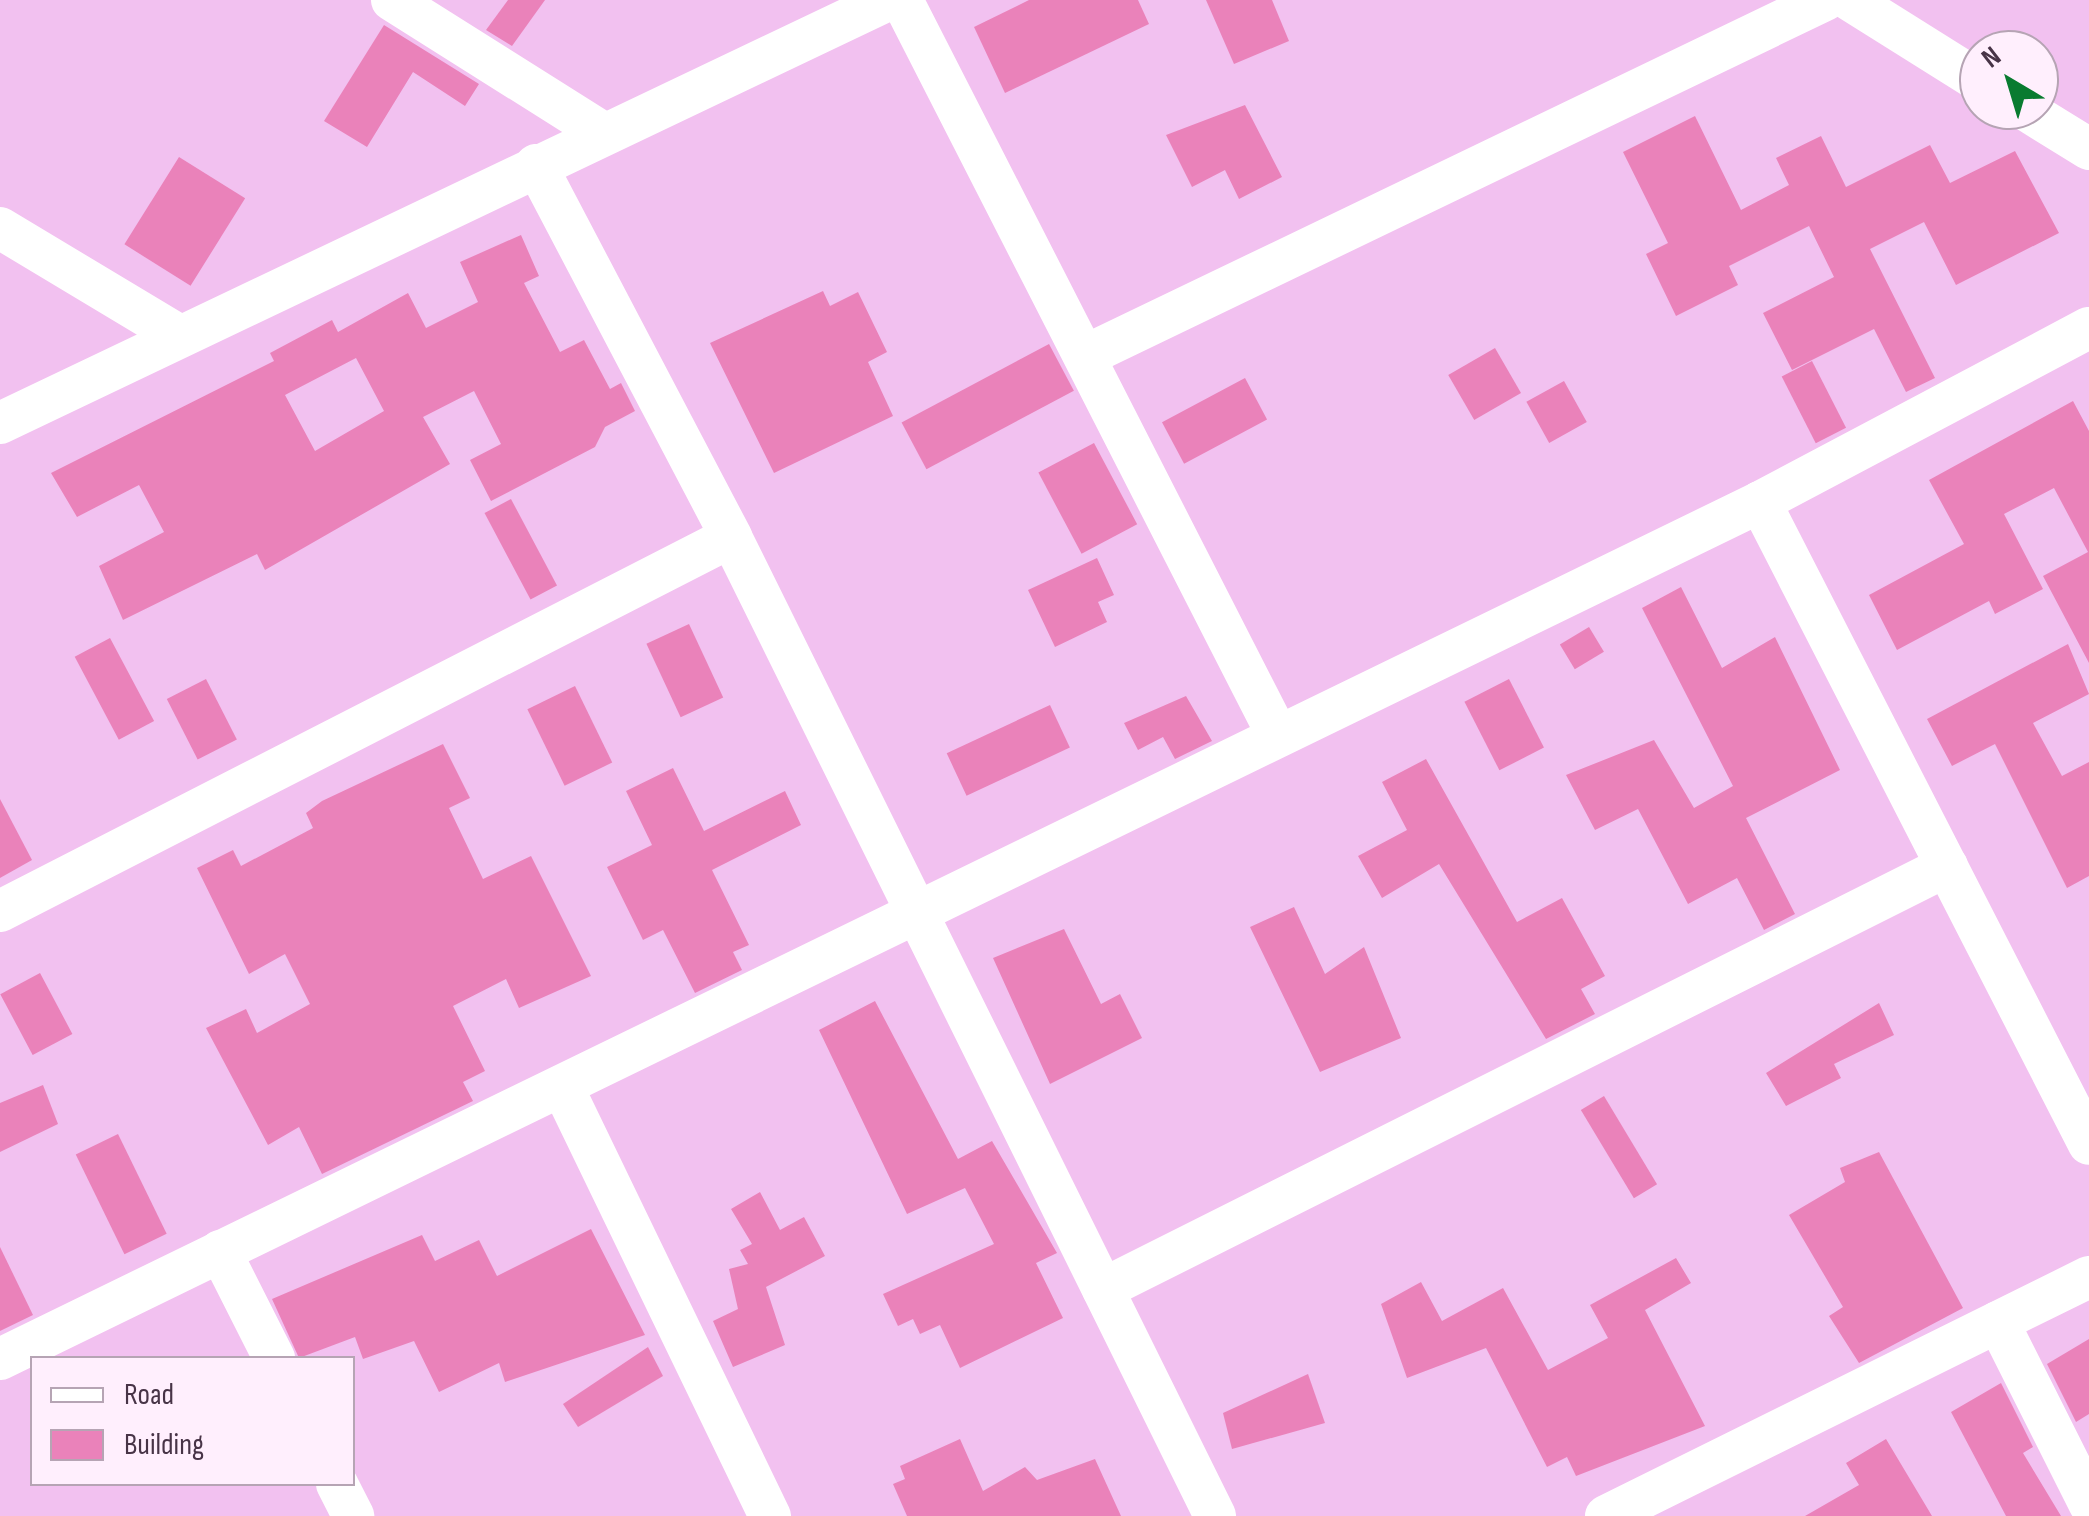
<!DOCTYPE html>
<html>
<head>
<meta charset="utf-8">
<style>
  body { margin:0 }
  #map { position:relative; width:2089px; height:1516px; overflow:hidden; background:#f2c1f0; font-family:"Sofia Sans Condensed",sans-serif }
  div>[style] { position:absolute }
  .building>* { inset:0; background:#ea82ba; transform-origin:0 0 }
  .street>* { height:42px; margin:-21px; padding:0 21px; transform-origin:21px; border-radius:21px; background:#fff }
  span { translate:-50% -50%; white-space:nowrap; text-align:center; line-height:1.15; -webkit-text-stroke:9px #ffeffd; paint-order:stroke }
  .legend { position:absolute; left:30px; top:1356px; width:325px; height:130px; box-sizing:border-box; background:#ffeffd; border:2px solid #b6a4b4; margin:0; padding:12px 18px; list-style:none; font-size:30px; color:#483447 }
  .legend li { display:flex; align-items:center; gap:20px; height:50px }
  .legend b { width:50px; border:2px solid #b6a4b4 }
  .north { position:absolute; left:1959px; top:30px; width:100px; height:100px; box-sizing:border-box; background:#ffeffd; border:2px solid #b6a4b4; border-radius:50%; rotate:322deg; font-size:28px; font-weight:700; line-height:40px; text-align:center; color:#483447 }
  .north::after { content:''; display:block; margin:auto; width:35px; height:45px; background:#097b30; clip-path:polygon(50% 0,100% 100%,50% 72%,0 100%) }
</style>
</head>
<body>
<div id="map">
  <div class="building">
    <div style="clip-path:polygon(508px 0,545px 0,512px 46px,486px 30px)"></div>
    <div style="clip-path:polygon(1029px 0,1138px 0,1149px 24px,1005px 93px,974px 27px)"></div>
    <div style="clip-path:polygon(1206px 0,1272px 0,1289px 41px,1234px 64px)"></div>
    <div style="clip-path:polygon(384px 25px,479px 84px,465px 106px,413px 72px,367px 147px,324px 121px)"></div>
    <div style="clip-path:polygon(1245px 105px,1282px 177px,1239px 199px,1225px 170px,1192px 187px,1166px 135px)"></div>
    <div style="clip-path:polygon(1695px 116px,1741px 210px,1789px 185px,1776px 158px,1821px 136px,1846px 187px,1930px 145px,1950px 183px,2015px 151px,2059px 233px,1956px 285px,1924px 222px,1870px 249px,1935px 378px,1906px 392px,1874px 329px,1792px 370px,1763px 313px,1834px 277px,1809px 226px,1729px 266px,1738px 285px,1676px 316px,1646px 254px,1668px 243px,1623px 152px)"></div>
    <div style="left:179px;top:157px;width:78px;height:103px;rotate:32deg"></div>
    <div style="clip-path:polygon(evenodd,521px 235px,539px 276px,524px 283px,560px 352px,584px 340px,610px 389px,621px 383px,635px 411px,605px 427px,595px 447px,491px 501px,470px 460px,501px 444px,474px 391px,423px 417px,450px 464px,265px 570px,257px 554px,123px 620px,99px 566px,164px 532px,139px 485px,77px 517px,51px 473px,274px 361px,270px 353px,332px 320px,338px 332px,408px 293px,426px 328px,478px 302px,460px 262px,521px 235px,356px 358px,384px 411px,315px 451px,285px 395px,356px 358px)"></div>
    <div style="clip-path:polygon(823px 291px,830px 306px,858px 292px,887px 352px,868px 362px,893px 416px,774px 473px,710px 343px)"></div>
    <div style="left:1049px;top:344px;width:53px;height:167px;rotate:62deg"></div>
    <div style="left:1495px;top:348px;width:52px;height:54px;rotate:60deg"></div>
    <div style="left:1812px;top:361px;width:75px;height:34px;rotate:63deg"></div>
    <div style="left:1245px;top:378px;width:47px;height:94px;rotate:62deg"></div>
    <div style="left:1564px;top:381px;width:47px;height:43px;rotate:61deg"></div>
    <div style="clip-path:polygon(2073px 401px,2089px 431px,2089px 663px,2043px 576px,2088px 552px,2054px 488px,2004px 514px,2043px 589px,1995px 614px,1989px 601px,1897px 650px,1869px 595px,1964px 544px,1929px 480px)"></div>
    <div style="left:1094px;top:443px;width:92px;height:63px;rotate:62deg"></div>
    <div style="left:511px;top:499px;width:98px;height:30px;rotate:62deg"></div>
    <div style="clip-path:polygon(1097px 558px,1114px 595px,1098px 602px,1107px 622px,1055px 647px,1028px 590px)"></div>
    <div style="clip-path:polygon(1681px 587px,1722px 668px,1775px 637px,1840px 770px,1746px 818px,1795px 914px,1764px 930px,1737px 878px,1688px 904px,1638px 809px,1595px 830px,1566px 775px,1654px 740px,1694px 808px,1733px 786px,1642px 608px)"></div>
    <div style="left:689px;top:624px;width:81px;height:47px;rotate:65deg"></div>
    <div style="left:1589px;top:627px;width:29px;height:34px;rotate:59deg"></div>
    <div style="left:110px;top:638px;width:94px;height:40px;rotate:62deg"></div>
    <div style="clip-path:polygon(2068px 644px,2089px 694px,2033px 723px,2062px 776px,2089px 762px,2089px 876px,2067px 888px,1995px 744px,1952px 766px,1927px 719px)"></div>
    <div style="left:206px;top:679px;width:68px;height:44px;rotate:63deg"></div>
    <div style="left:1509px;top:679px;width:77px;height:50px;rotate:63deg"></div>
    <div style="left:575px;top:686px;width:85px;height:53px;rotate:64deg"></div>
    <div style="clip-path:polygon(1186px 696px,1212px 741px,1175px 759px,1163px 737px,1138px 750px,1124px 723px)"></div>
    <div style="left:1050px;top:705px;width:47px;height:114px;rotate:65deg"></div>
    <div style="clip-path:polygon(443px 744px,470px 798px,449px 808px,483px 879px,531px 856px,591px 976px,519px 1008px,506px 979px,453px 1006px,485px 1071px,463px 1082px,473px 1101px,322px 1174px,299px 1127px,268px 1145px,206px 1028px,246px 1009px,257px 1033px,310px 1004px,285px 954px,249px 974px,197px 868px,233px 850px,241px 866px,313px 828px,306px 813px,322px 801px)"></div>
    <div style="clip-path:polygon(1426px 759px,1517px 922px,1562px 898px,1605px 976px,1581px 989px,1595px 1014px,1546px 1039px,1439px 864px,1382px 898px,1358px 856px,1407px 830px,1382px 782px)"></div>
    <div style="clip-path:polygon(673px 768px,704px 831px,785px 791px,801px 825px,712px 870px,749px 945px,733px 952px,742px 970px,695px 993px,663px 930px,643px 940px,607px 867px,652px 845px,626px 791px)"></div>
    <div style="clip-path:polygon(0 799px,32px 860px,0 878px)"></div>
    <div style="clip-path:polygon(1294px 907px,1325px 974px,1364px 947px,1401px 1038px,1320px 1072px,1250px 927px)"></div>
    <div style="clip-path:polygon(1064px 929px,1101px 1004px,1120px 994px,1142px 1038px,1050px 1084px,993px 958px)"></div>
    <div style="left:40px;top:973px;width:69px;height:45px;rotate:62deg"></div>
    <div style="clip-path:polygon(875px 1001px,958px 1159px,992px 1141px,1057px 1253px,1036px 1263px,1063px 1318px,960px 1368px,940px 1325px,920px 1334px,913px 1319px,898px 1326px,883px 1294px,994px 1244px,965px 1188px,907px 1214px,819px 1030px)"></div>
    <div style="clip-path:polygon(1879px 1003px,1894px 1035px,1834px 1064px,1841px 1078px,1786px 1106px,1766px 1073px)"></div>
    <div style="clip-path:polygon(43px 1085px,58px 1124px,0 1152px,0 1103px)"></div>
    <div style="left:1604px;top:1096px;width:103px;height:27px;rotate:59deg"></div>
    <div style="left:118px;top:1134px;width:111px;height:47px;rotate:64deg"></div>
    <div style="clip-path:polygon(1879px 1152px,1963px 1308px,1859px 1363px,1829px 1316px,1843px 1307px,1789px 1215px,1845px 1182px,1840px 1168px)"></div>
    <div style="clip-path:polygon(760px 1192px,780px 1230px,804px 1217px,825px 1256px,766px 1287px,785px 1345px,733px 1367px,713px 1321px,738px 1309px,729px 1269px,748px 1264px,740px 1250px,752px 1244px,731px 1209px)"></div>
    <div style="clip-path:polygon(591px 1229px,645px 1335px,505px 1382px,499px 1363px,439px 1392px,414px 1341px,363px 1359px,355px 1337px,299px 1358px,272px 1299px,422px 1235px,435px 1261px,479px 1240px,497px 1276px)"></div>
    <div style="clip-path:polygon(0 1247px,33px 1315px,0 1331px)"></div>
    <div style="clip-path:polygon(1676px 1258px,1691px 1283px,1645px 1310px,1705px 1426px,1576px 1476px,1567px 1457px,1547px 1467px,1486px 1348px,1407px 1378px,1381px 1304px,1421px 1282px,1442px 1321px,1503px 1288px,1548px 1370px,1608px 1338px,1590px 1305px)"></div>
    <div style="clip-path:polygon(2089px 1339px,2089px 1414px,2076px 1422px,2047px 1364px)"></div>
    <div style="clip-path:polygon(648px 1347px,663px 1376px,578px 1427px,563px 1404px)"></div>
    <div style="clip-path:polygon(1308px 1374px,1325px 1423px,1232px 1449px,1223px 1413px)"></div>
    <div style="clip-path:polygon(2001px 1383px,2033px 1447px,2023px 1453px,2061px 1516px,2006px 1516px,1951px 1412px)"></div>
    <div style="clip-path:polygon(960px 1439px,983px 1491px,1025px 1467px,1037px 1480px,1095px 1459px,1121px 1516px,907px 1516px,893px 1484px,905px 1479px,900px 1466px)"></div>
    <div style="clip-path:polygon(1886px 1439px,1932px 1516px,1805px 1516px,1859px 1485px,1846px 1463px)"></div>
  </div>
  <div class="street">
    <div style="left:392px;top:0;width:249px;rotate:32.2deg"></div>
    <div style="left:902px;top:0;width:824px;rotate:62.94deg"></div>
    <div style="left:1850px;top:0;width:152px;rotate:32.1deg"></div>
    <div style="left:2026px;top:110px;width:74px;rotate:31.8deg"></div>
    <div style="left:536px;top:165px;width:420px;rotate:62.3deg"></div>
    <div style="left:731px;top:537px;width:1092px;rotate:63.69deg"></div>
    <div style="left:0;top:228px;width:204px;rotate:31deg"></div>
    <div style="left:1089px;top:354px;width:817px;rotate:-25.69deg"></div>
    <div style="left:0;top:423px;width:984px;rotate:-25.47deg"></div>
    <div style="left:1760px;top:502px;width:721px;rotate:62.87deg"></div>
    <div style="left:0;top:911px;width:821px;rotate:-27.1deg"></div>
    <div style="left:562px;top:1086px;width:478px;rotate:64.2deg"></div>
    <div style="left:220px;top:1251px;width:120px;rotate:63.2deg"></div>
    <div style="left:1103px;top:1289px;width:944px;rotate:-26.62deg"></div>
    <div style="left:1998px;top:1322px;width:203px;rotate:63.3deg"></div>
    <div style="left:0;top:1359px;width:1958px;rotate:-25.96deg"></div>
    <div style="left:1760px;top:502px;width:372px;rotate:-27.9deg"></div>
    <div style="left:337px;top:1484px;width:36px;rotate:63deg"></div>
    <div style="left:1606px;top:1516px;width:539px;rotate:-26.33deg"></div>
  </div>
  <ul class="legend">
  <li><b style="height:12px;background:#fff"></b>Road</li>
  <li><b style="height:28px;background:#ea82ba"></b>Building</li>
  </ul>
  <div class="north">N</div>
</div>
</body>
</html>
